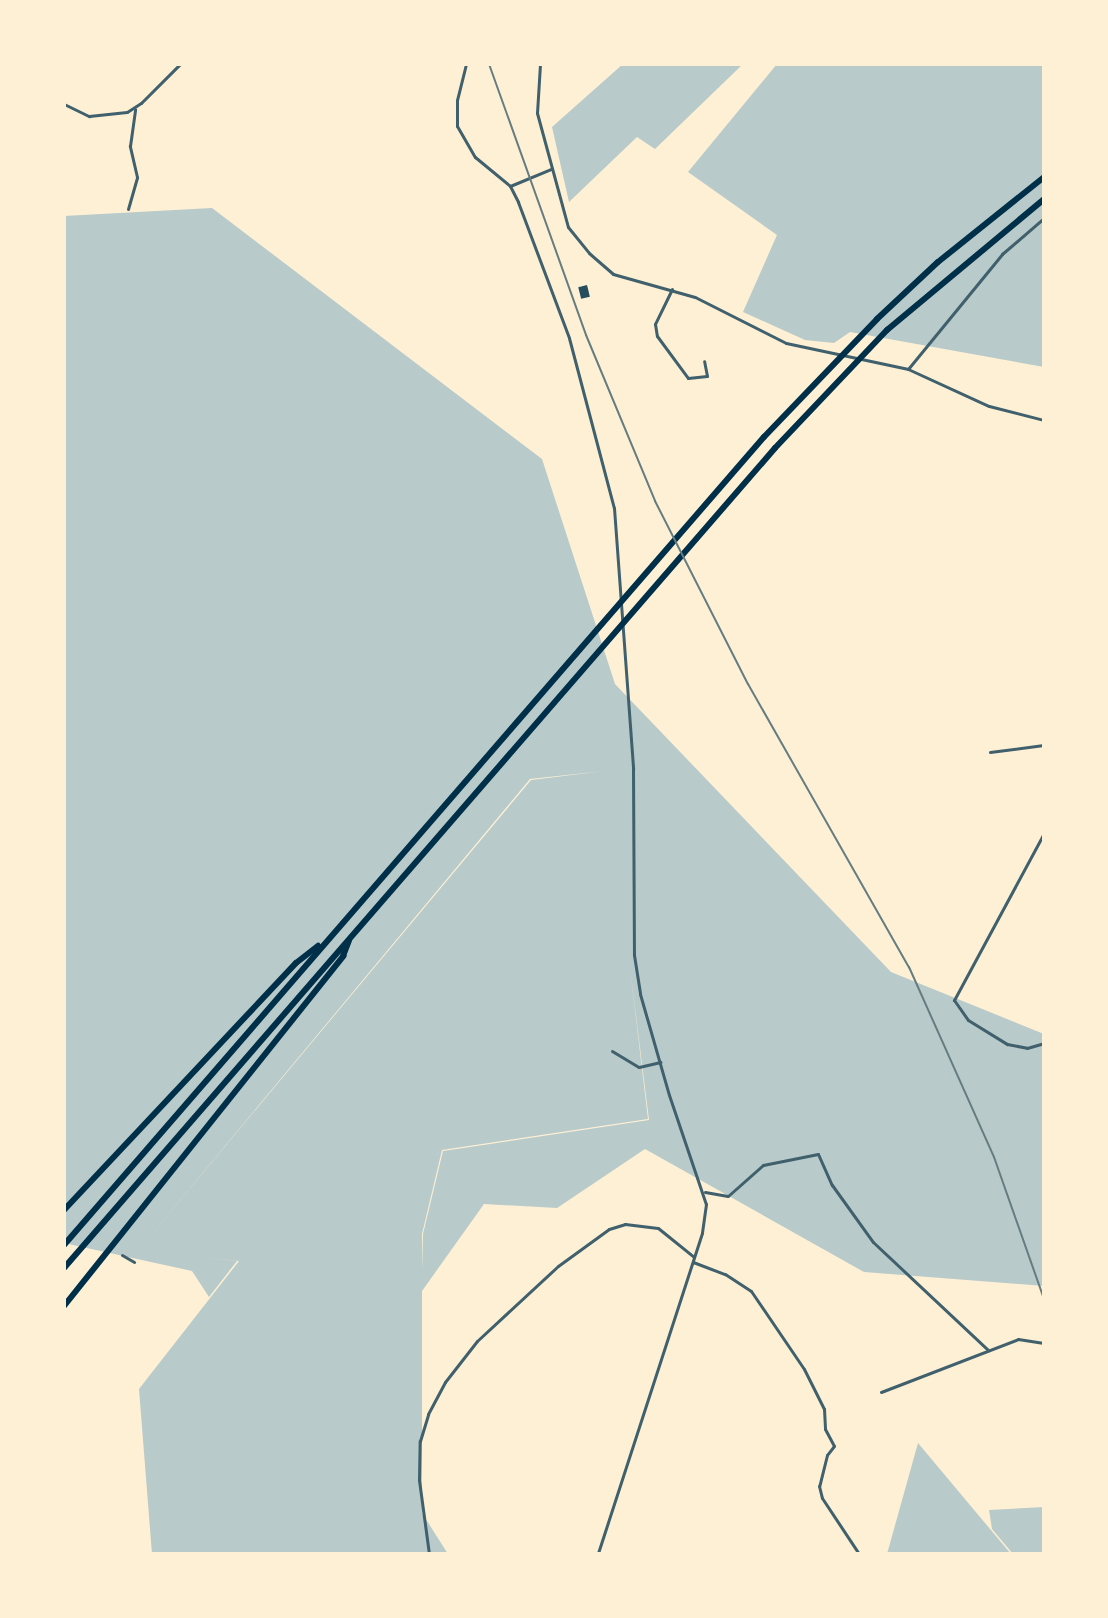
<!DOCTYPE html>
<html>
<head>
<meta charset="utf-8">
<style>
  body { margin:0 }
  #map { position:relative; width:1108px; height:1618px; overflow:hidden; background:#fdf0d5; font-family:Spectral,serif }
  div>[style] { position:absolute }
  .green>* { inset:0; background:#b9caca }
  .building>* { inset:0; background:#264d5e; transform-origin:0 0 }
  .minor>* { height:3px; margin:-1.5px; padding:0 1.5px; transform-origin:1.5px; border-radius:1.5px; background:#3f606c }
  .motorway>* { height:6px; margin:-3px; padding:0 3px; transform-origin:3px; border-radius:3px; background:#003049 }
  .rail>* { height:2px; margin:-1px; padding:0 1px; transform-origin:1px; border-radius:1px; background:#657d81 }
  span { translate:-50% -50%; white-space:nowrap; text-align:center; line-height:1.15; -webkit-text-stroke:6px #fdf0d5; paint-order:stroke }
  .frame { position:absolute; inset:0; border:66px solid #fdf0d5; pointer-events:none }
</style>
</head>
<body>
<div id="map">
  <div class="green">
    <div style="clip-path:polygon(623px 64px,743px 64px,655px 149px,637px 137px,569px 202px,552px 127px)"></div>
    <div style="clip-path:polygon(777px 64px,1044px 64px,1044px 367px,850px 332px,834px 343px,805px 340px,743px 312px,777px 235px,688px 172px)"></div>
    <div style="clip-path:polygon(evenodd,212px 208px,542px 459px,615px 684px,891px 972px,1044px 1034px,1044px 1286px,864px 1272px,645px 1149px,557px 1208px,484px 1204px,422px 1291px,422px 1513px,448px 1554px,152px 1554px,139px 1389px,239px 1261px,203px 1258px,237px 1261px,209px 1297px,192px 1271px,64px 1243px,64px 216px,212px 208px,604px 771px,531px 780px,136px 1253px,530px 779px,604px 771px,212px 208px,630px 968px,649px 1120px,443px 1151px,423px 1234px,423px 1271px,422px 1234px,442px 1150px,648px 1119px,630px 968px)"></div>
    <div style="clip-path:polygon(918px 1443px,1011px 1554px,887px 1554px)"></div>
    <div style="clip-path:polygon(1044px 1507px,1044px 1554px,1013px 1554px,992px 1529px,989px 1510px)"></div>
  </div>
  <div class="building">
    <div style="left:587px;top:285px;width:12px;height:9px;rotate:76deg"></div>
  </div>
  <div class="minor">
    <div style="left:466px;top:64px;width:37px;rotate:104deg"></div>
    <div style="left:457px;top:100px;width:26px;rotate:90deg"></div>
    <div style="left:457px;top:126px;width:36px;rotate:60deg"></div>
    <div style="left:475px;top:157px;width:45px;rotate:39.6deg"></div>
    <div style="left:510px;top:186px;width:18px;rotate:63deg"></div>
    <div style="left:518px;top:202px;width:145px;rotate:69.4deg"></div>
    <div style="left:569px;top:338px;width:176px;rotate:75.2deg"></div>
    <div style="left:614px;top:508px;width:262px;rotate:85.8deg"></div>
    <div style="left:633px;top:769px;width:186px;rotate:89.7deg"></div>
    <div style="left:634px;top:955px;width:39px;rotate:81deg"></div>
    <div style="left:640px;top:994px;width:105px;rotate:74deg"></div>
    <div style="left:669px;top:1095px;width:115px;rotate:71.3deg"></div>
    <div style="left:706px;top:1204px;width:29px;rotate:98deg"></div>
    <div style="left:702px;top:1233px;width:337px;rotate:108deg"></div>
    <div style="left:540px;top:64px;width:49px;rotate:93.5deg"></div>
    <div style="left:537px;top:113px;width:118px;rotate:74.8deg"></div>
    <div style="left:568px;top:227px;width:33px;rotate:51deg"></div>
    <div style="left:589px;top:253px;width:32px;rotate:41deg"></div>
    <div style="left:613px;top:274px;width:85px;rotate:15.7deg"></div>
    <div style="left:695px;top:297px;width:102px;rotate:26.8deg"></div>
    <div style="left:786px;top:343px;width:125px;rotate:12deg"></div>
    <div style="left:908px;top:369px;width:89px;rotate:24.6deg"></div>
    <div style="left:989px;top:406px;width:57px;rotate:14.3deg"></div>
    <div style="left:64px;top:104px;width:28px;rotate:26deg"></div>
    <div style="left:89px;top:116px;width:38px;rotate:-6deg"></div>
    <div style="left:127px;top:112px;width:17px;rotate:-33deg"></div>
    <div style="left:141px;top:103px;width:55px;rotate:-45deg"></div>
    <div style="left:510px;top:186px;width:44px;rotate:-22.5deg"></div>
    <div style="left:128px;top:209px;width:33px;rotate:-74deg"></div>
    <div style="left:137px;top:177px;width:32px;rotate:-103deg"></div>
    <div style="left:130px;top:146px;width:37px;rotate:-82deg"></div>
    <div style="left:672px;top:289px;width:39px;rotate:116deg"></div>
    <div style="left:655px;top:324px;width:12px;rotate:81deg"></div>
    <div style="left:657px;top:336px;width:52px;rotate:53.6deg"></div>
    <div style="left:688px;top:378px;width:19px;rotate:-6deg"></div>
    <div style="left:707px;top:376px;width:15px;rotate:-101deg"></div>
    <div style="left:908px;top:369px;width:149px;rotate:-50.7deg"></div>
    <div style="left:1002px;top:254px;width:55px;rotate:-40.6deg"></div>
    <div style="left:990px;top:752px;width:54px;rotate:-7.4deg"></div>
    <div style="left:1044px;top:833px;width:190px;rotate:118.3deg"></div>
    <div style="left:954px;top:1000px;width:24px;rotate:55deg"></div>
    <div style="left:968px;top:1020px;width:46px;rotate:31.6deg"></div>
    <div style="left:1007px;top:1044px;width:20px;rotate:11deg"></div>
    <div style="left:1027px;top:1048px;width:18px;rotate:-16deg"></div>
    <div style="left:612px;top:1051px;width:31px;rotate:31deg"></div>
    <div style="left:639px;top:1067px;width:22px;rotate:-13deg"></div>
    <div style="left:705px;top:1192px;width:23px;rotate:10deg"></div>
    <div style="left:728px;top:1196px;width:47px;rotate:-41.5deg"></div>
    <div style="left:763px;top:1165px;width:56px;rotate:-11.3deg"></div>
    <div style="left:818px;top:1154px;width:34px;rotate:66deg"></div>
    <div style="left:832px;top:1185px;width:70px;rotate:54.3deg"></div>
    <div style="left:873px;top:1242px;width:158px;rotate:43.2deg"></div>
    <div style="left:122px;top:1255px;width:14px;rotate:30deg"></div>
    <div style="left:693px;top:1262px;width:34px;rotate:21deg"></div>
    <div style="left:725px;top:1274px;width:31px;rotate:33deg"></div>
    <div style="left:751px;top:1291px;width:94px;rotate:55.8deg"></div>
    <div style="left:804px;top:1369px;width:45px;rotate:63.4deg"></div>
    <div style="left:824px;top:1409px;width:20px;rotate:87deg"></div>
    <div style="left:825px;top:1429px;width:19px;rotate:62deg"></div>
    <div style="left:834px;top:1446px;width:11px;rotate:128deg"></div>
    <div style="left:827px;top:1455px;width:32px;rotate:104deg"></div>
    <div style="left:819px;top:1486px;width:12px;rotate:76deg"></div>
    <div style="left:822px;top:1498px;width:67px;rotate:56.5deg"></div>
    <div style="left:881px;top:1392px;width:147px;rotate:-21.1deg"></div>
    <div style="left:1018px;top:1339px;width:26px;rotate:9deg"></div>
    <div style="left:429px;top:1554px;width:75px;rotate:-97.7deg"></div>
    <div style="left:419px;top:1480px;width:39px;rotate:-89deg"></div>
    <div style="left:420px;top:1441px;width:28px;rotate:-73deg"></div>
    <div style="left:428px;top:1414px;width:36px;rotate:-62deg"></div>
    <div style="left:445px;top:1382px;width:52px;rotate:-52deg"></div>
    <div style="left:477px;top:1341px;width:110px;rotate:-42.8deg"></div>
    <div style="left:558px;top:1266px;width:63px;rotate:-36deg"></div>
    <div style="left:609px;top:1229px;width:17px;rotate:-17deg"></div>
    <div style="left:625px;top:1224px;width:33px;rotate:7deg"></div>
    <div style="left:658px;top:1228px;width:46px;rotate:38.9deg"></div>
  </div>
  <div class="motorway">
    <div style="left:64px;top:1210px;width:339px;rotate:-46.8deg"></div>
    <div style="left:296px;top:963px;width:28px;rotate:-38deg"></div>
    <div style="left:64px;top:1245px;width:1069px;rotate:-49.1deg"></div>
    <div style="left:764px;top:437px;width:163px;rotate:-46.2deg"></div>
    <div style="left:877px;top:319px;width:83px;rotate:-43.1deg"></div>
    <div style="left:938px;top:262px;width:136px;rotate:-38.7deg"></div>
    <div style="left:64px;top:1268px;width:1085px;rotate:-49.07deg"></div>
    <div style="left:775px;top:448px;width:163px;rotate:-46.5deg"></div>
    <div style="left:887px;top:330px;width:204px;rotate:-39.8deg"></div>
    <div style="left:64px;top:1306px;width:448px;rotate:-51.4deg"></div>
    <div style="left:343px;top:956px;width:17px;rotate:-69deg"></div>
  </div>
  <div class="rail">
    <div style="left:489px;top:64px;width:288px;rotate:70.3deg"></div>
    <div style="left:586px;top:335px;width:180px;rotate:67.4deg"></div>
    <div style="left:655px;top:501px;width:205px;rotate:63.1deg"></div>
    <div style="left:748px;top:684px;width:326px;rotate:60.4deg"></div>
    <div style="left:909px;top:967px;width:208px;rotate:65.9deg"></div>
    <div style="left:994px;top:1157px;width:151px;rotate:70.6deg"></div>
  </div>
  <div class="frame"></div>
</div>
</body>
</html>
